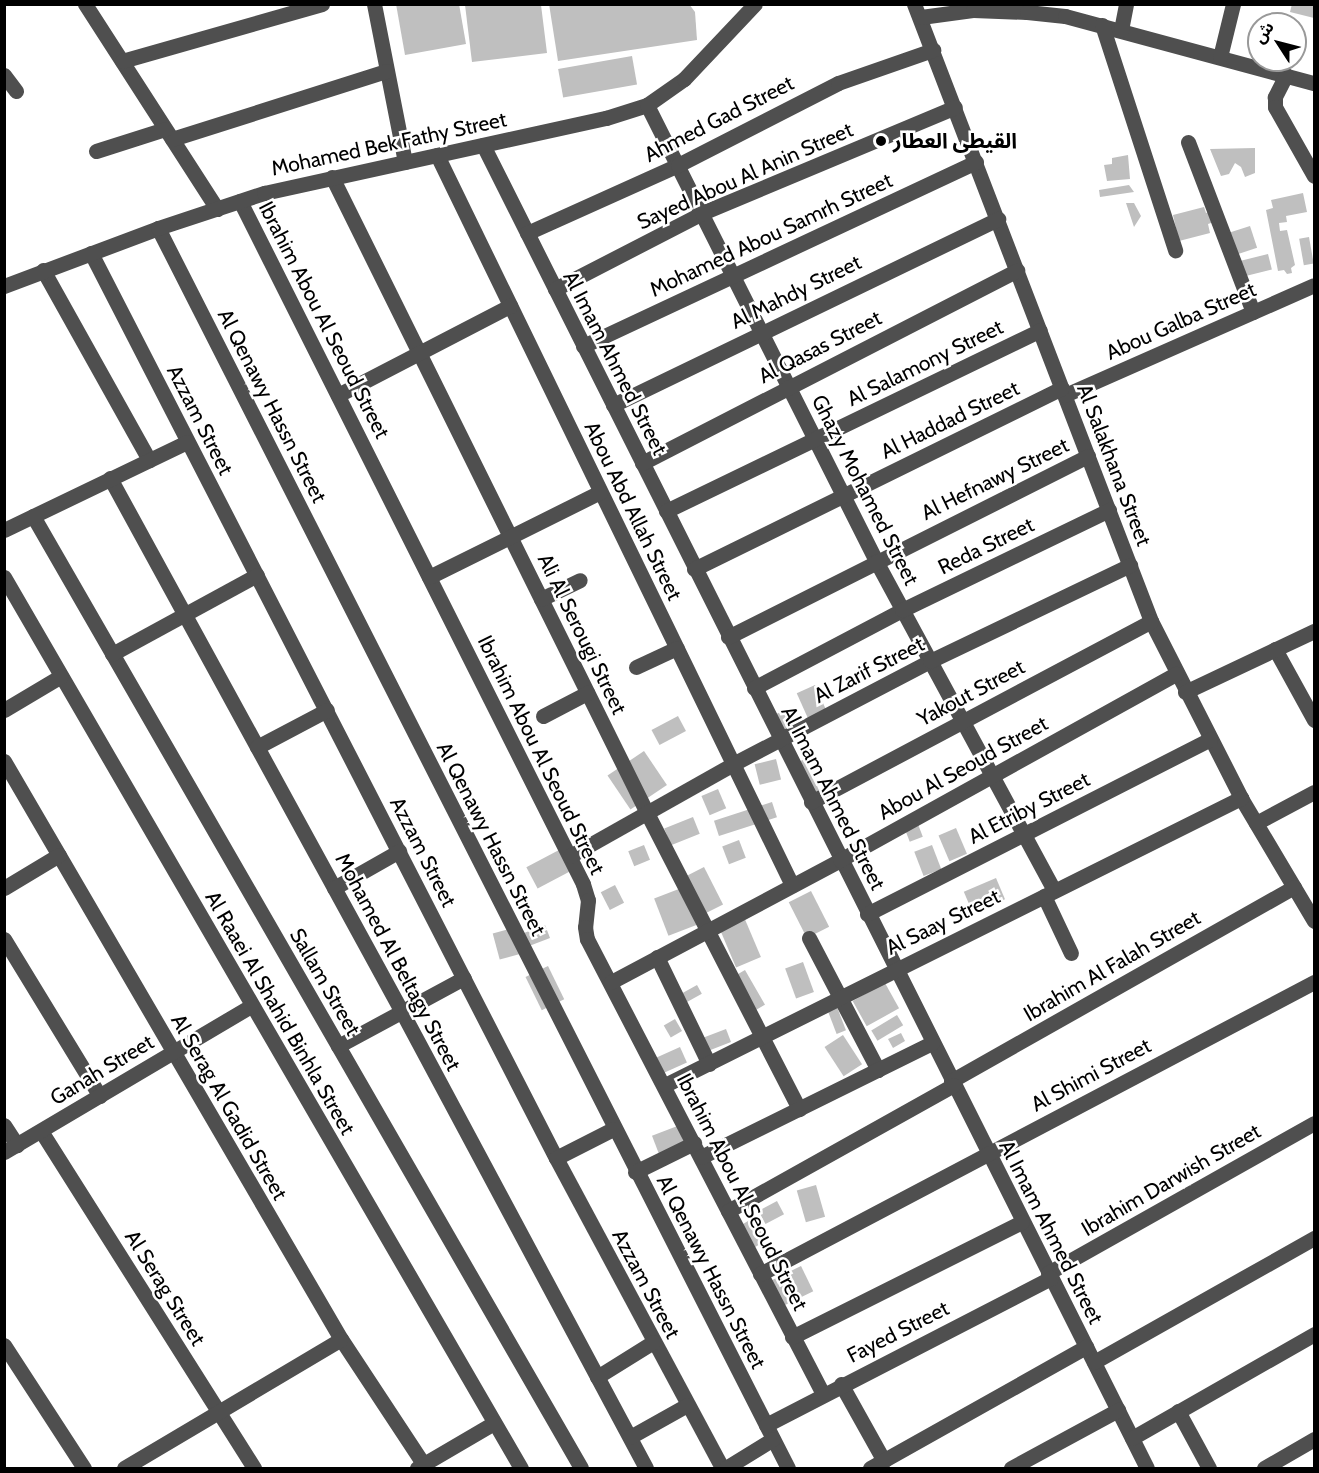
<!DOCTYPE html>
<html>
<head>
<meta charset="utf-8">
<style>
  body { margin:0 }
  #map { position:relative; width:1319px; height:1473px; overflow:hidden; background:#fff; font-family:Cabin,"Noto Sans Arabic",sans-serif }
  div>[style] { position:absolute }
  .building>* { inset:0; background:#bfbfbf; transform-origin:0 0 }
  .minor>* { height:15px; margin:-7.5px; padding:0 7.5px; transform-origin:7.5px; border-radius:7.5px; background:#4f4f4f }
  .dots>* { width:16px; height:16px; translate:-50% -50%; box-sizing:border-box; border:3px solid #fff; border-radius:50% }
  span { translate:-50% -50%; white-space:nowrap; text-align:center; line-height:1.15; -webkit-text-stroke:5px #fff; paint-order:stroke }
  .street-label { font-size:21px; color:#000 }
  .poi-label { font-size:21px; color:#000; font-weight:700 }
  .left { translate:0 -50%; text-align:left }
  .frame { position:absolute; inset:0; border:6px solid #000; pointer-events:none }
  .north { position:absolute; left:1247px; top:12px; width:60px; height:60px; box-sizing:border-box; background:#fff; border:2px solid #999; border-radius:50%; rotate:306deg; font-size:16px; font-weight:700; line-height:24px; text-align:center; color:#000 }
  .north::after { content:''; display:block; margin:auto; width:21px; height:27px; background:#000; clip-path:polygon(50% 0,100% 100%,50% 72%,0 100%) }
</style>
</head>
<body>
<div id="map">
  <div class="building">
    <div style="clip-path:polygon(396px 4px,459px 4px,466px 44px,405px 55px)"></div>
    <div style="clip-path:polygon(549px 4px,689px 4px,695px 12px,697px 40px,558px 61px)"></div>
    <div style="clip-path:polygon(1292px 4px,1314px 4px,1314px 18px,1290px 12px)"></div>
    <div style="clip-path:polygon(465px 5px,541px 5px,547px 53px,472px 62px)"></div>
    <div style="left:632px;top:56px;width:29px;height:75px;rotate:80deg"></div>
    <div style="clip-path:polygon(1255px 148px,1255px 173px,1245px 177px,1241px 167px,1235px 163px,1229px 174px,1221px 176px,1210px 149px)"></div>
    <div style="clip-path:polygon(1128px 155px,1130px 179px,1107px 181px,1104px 165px,1112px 164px,1112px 158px)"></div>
    <div style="clip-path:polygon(1129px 185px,1134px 192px,1100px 197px,1099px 190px)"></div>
    <div style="clip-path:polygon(1303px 193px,1307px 212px,1286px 216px,1287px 222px,1279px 223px,1280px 231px,1287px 230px,1295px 265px,1291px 268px,1292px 273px,1287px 274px,1284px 270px,1278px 271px,1266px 210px,1273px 208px,1271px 200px)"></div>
    <div style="clip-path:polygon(1126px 203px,1134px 203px,1141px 216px,1134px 227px)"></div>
    <div style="clip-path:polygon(1204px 207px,1206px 213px,1212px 211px,1214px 222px,1208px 224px,1210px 233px,1179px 241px,1173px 215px)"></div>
    <div style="left:1250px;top:226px;width:23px;height:23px;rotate:72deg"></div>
    <div style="left:1309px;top:237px;width:27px;height:10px;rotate:80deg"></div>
    <div style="left:1268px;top:254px;width:16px;height:29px;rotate:76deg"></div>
    <div style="left:815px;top:685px;width:35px;height:20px;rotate:66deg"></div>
    <div style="left:789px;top:709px;width:26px;height:19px;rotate:69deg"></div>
    <div style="left:678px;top:716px;width:17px;height:30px;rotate:62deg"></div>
    <div style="left:644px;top:751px;width:41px;height:44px;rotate:56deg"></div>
    <div style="left:776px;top:759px;width:21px;height:22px;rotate:76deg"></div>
    <div style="left:805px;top:759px;width:37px;height:17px;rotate:66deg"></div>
    <div style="left:718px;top:789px;width:21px;height:18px;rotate:67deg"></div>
    <div style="left:772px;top:802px;width:16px;height:61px;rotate:72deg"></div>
    <div style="left:693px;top:817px;width:18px;height:31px;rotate:68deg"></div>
    <div style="left:916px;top:819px;width:19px;height:14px;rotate:69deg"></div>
    <div style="left:956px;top:828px;width:28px;height:19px;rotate:67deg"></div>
    <div style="left:739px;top:840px;width:19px;height:18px;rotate:69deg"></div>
    <div style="left:644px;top:845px;width:16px;height:17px;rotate:68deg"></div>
    <div style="left:932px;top:845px;width:26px;height:19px;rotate:69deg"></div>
    <div style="left:559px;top:850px;width:24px;height:37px;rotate:62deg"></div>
    <div style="left:704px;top:867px;width:42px;height:23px;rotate:63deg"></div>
    <div style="left:996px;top:878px;width:23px;height:35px;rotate:67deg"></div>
    <div style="left:615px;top:885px;width:20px;height:16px;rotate:63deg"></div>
    <div style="left:684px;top:887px;width:40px;height:32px;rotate:69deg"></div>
    <div style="left:811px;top:891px;width:40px;height:25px;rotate:63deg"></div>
    <div style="left:741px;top:910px;width:51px;height:27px;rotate:67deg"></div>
    <div style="left:545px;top:925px;width:14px;height:28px;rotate:69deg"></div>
    <div style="left:513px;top:928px;width:27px;height:21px;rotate:75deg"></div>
    <div style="left:803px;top:962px;width:32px;height:19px;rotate:70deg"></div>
    <div style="left:548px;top:966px;width:37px;height:25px;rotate:64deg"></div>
    <div style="left:745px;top:970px;width:40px;height:14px;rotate:60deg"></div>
    <div style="left:885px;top:983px;width:29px;height:37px;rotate:61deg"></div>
    <div style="left:697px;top:985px;width:10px;height:18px;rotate:61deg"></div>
    <div style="left:837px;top:1007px;width:25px;height:10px;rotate:69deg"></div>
    <div style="left:897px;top:1015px;width:12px;height:30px;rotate:59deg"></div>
    <div style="left:675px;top:1019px;width:14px;height:13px;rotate:60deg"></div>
    <div style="left:726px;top:1029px;width:14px;height:33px;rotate:69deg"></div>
    <div style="clip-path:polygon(901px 1033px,905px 1041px,893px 1048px,888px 1039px)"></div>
    <div style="left:843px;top:1035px;width:35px;height:22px;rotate:57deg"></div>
    <div style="left:680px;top:1047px;width:17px;height:36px;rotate:66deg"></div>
    <div style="left:680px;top:1125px;width:22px;height:30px;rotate:69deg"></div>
    <div style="left:816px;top:1185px;width:33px;height:20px;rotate:74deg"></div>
    <div style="left:777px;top:1201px;width:15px;height:21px;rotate:62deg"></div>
    <div style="left:753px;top:1218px;width:26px;height:13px;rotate:59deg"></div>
    <div style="left:801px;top:1266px;width:28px;height:36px;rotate:64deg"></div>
  </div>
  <div class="minor">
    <div style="left:85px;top:4px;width:244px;rotate:57.2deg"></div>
    <div style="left:374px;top:4px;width:161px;rotate:78.9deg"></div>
    <div style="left:914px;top:4px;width:661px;rotate:68.99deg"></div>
    <div style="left:1151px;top:621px;width:199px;rotate:63deg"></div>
    <div style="left:1241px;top:798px;width:143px;rotate:59.3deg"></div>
    <div style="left:921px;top:17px;width:52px;rotate:-7.7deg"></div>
    <div style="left:973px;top:10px;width:54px;rotate:2.1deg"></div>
    <div style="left:1027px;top:12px;width:38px;rotate:6deg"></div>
    <div style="left:1065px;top:16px;width:258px;rotate:15.1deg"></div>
    <div style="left:1102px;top:25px;width:237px;rotate:72deg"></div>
    <div style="left:1121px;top:30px;width:26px;rotate:-79deg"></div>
    <div style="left:1220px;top:57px;width:55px;rotate:-76.2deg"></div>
    <div style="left:122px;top:61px;width:208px;rotate:-15.9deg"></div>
    <div style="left:4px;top:75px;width:20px;rotate:53deg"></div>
    <div style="left:1286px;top:75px;width:25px;rotate:117deg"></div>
    <div style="left:1275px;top:97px;width:10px;rotate:90deg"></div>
    <div style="left:1275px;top:107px;width:79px;rotate:60.5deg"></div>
    <div style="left:647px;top:105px;width:510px;rotate:63.33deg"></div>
    <div style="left:876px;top:561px;width:374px;rotate:61.6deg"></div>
    <div style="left:172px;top:139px;width:225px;rotate:-17.6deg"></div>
    <div style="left:1188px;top:142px;width:182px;rotate:69.1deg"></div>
    <div style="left:483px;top:145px;width:1480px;rotate:63.35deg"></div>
    <div style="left:96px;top:151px;width:72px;rotate:-17.7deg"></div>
    <div style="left:437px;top:155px;width:812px;rotate:64.07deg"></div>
    <div style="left:332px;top:177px;width:710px;rotate:63.65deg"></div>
    <div style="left:647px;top:813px;width:333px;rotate:62.8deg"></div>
    <div style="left:240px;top:201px;width:764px;rotate:63.33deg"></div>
    <div style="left:583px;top:884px;width:17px;rotate:73deg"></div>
    <div style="left:588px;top:900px;width:27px;rotate:96deg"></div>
    <div style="left:585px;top:927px;width:12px;rotate:81deg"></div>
    <div style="left:587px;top:939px;width:513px;rotate:62.59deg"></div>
    <div style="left:158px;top:228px;width:1391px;rotate:63.07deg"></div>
    <div style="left:527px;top:233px;width:166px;rotate:-24.2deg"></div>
    <div style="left:678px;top:165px;width:180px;rotate:-27.1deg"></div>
    <div style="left:838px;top:83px;width:101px;rotate:-19.2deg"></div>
    <div style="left:91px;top:253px;width:1017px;rotate:62.81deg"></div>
    <div style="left:556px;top:1158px;width:352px;rotate:61.8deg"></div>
    <div style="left:43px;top:270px;width:218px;rotate:60.8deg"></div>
    <div style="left:4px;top:286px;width:165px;rotate:-20.6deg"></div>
    <div style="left:158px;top:228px;width:112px;rotate:-18.3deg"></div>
    <div style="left:264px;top:193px;width:350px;rotate:-12.4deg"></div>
    <div style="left:606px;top:118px;width:43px;rotate:-17.6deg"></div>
    <div style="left:647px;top:105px;width:45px;rotate:-35.1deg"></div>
    <div style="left:684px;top:79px;width:103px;rotate:-46.6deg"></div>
    <div style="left:555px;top:289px;width:165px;rotate:-27.3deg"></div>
    <div style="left:702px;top:213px;width:274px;rotate:-22.7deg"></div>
    <div style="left:583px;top:346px;width:434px;rotate:-25.1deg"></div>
    <div style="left:338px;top:395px;width:194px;rotate:-27.4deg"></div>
    <div style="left:1065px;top:395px;width:272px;rotate:-23.8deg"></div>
    <div style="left:613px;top:405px;width:428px;rotate:-25.8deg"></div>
    <div style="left:642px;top:463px;width:422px;rotate:-27.2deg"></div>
    <div style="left:110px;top:478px;width:609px;rotate:61.33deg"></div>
    <div style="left:402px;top:1012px;width:517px;rotate:61.85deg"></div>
    <div style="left:666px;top:511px;width:415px;rotate:-25.8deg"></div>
    <div style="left:33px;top:516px;width:1098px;rotate:60.07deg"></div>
    <div style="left:4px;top:530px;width:203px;rotate:-25.7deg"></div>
    <div style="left:694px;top:569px;width:410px;rotate:-26.2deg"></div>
    <div style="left:4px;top:577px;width:1030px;rotate:59.88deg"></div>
    <div style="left:429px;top:577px;width:191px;rotate:-26.4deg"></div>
    <div style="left:541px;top:599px;width:43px;rotate:-26deg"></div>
    <div style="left:728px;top:637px;width:403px;rotate:-26.7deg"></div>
    <div style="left:1275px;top:649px;width:81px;rotate:61.2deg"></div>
    <div style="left:112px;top:654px;width:165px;rotate:-28.6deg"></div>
    <div style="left:636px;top:667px;width:45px;rotate:-24.9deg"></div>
    <div style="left:754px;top:688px;width:167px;rotate:-27.8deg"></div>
    <div style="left:902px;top:610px;width:230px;rotate:-25.8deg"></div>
    <div style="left:1185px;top:692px;width:143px;rotate:-25.3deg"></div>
    <div style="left:4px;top:710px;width:66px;rotate:-30.8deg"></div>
    <div style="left:543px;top:716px;width:50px;rotate:-27.6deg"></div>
    <div style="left:257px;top:747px;width:79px;rotate:-27.9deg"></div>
    <div style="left:4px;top:761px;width:669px;rotate:59.76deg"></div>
    <div style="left:341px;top:1339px;width:154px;rotate:56.6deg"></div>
    <div style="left:811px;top:802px;width:385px;rotate:-28deg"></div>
    <div style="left:1256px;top:823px;width:66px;rotate:-28.1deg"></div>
    <div style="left:570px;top:856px;width:187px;rotate:-29.4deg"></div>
    <div style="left:733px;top:764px;width:222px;rotate:-27.6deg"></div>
    <div style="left:930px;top:661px;width:222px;rotate:-25.6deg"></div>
    <div style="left:4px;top:888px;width:64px;rotate:-31deg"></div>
    <div style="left:334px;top:888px;width:75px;rotate:-29.6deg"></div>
    <div style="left:1044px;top:896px;width:63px;rotate:64.7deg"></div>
    <div style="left:867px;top:914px;width:385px;rotate:-27deg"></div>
    <div style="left:809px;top:938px;width:149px;rotate:62.4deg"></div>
    <div style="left:4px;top:939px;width:184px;rotate:58.6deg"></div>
    <div style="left:657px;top:957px;width:119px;rotate:64.1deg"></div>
    <div style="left:611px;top:982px;width:259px;rotate:-28deg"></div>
    <div style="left:840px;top:860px;width:384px;rotate:-29deg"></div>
    <div style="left:338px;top:1046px;width:143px;rotate:-28.4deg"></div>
    <div style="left:951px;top:1081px;width:394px;rotate:-29.5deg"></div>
    <div style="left:665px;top:1085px;width:644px;rotate:-26.49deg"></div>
    <div style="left:4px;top:1125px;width:24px;rotate:57deg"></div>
    <div style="left:41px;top:1131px;width:399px;rotate:57.7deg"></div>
    <div style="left:4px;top:1152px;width:287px;rotate:-30.6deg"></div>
    <div style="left:701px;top:1157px;width:258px;rotate:-26.3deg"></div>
    <div style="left:556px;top:1158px;width:64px;rotate:-27deg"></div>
    <div style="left:635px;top:1172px;width:66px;rotate:-26.2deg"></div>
    <div style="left:728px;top:1211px;width:258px;rotate:-29.2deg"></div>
    <div style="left:1048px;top:1273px;width:305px;rotate:-29.4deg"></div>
    <div style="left:760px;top:1274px;width:626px;rotate:-27.79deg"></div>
    <div style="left:792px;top:1337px;width:257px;rotate:-26.6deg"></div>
    <div style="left:4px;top:1345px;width:147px;rotate:57deg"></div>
    <div style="left:1094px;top:1362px;width:253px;rotate:-29.4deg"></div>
    <div style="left:597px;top:1377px;width:66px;rotate:-32deg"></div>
    <div style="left:841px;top:1384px;width:88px;rotate:60.8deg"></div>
    <div style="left:1178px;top:1411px;width:65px;rotate:61.5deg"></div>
    <div style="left:766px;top:1425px;width:321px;rotate:-27.3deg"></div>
    <div style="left:630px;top:1437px;width:65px;rotate:-29.3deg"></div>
    <div style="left:1132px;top:1438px;width:210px;rotate:-29.7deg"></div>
    <div style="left:124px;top:1468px;width:252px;rotate:-30.7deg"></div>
    <div style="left:417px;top:1468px;width:89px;rotate:-30.3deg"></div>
    <div style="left:726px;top:1468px;width:55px;rotate:-31.7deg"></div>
    <div style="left:870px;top:1468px;width:248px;rotate:-29.3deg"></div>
    <div style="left:1011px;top:1468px;width:122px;rotate:-28.5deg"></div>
    <div style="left:1264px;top:1468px;width:58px;rotate:-30.1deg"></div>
  </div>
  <div class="dots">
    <div style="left:881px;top:141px;background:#000"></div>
  </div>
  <div class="street-label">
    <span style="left:719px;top:119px;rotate:-27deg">Ahmed Gad Street</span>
    <span style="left:389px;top:144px;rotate:-12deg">Mohamed Bek Fathy Street</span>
    <span style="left:745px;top:176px;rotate:-24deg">Sayed Abou Al Anin Street</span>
    <span style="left:771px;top:235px;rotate:-25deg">Mohamed Abou Samrh Street</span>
    <span style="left:796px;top:292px;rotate:-26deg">Al Mahdy Street</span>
    <span style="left:324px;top:320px;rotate:63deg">Ibrahim Abou Al Seoud Street</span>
    <span style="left:1181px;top:321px;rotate:-24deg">Abou Galba Street</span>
    <span style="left:820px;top:347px;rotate:-27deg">Al Qasas Street</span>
    <span style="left:615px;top:363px;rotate:63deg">Al Imam Ahmed Street</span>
    <span style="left:925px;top:363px;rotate:-26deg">Al Salamony Street</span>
    <span style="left:272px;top:406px;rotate:63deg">Al Qenawy Hassn Street</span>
    <span style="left:200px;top:420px;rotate:63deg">Azzam Street</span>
    <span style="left:950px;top:420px;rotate:-26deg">Al Haddad Street</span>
    <span style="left:1114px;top:465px;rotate:69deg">Al Salakhana Street</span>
    <span style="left:995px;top:479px;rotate:-26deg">Al Hefnawy Street</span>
    <span style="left:865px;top:490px;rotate:63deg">Ghazy Mohamed Street</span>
    <span style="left:633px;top:511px;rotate:64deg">Abou Abd Allah Street</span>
    <span style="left:986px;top:546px;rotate:-26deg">Reda Street</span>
    <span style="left:582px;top:634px;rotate:64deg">Ali Al Serougi Street</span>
    <span style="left:869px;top:670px;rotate:-27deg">Al Zarif Street</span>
    <span style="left:971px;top:693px;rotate:-28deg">Yakout Street</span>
    <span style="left:541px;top:755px;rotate:64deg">Ibrahim Abou Al Seoud Street</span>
    <span style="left:963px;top:768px;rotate:-29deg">Abou Al Seoud Street</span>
    <span style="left:833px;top:798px;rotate:63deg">Al Imam Ahmed Street</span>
    <span style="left:1029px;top:808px;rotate:-27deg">Al Etriby Street</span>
    <span style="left:491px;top:839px;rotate:63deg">Al Qenawy Hassn Street</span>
    <span style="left:423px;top:852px;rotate:63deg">Azzam Street</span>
    <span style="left:943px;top:922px;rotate:-26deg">Al Saay Street</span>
    <span style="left:398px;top:962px;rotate:62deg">Mohamed Al Beltagy Street</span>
    <span style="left:1112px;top:966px;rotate:-30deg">Ibrahim Al Falah Street</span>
    <span style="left:325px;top:982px;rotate:60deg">Sallam Street</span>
    <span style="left:280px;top:1013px;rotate:60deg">Al Raaei Al Shahid Binhla Street</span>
    <span style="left:102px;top:1070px;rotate:-31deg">Ganah Street</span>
    <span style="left:1091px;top:1075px;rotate:-28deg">Al Shimi Street</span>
    <span style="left:229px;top:1107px;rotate:60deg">Al Serag Al Gadid Street</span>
    <span style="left:1171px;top:1180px;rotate:-30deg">Ibrahim Darwish Street</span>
    <span style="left:742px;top:1192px;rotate:63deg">Ibrahim Abou Al Seoud Street</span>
    <span style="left:1051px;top:1232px;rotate:63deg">Al Imam Ahmed Street</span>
    <span style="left:711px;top:1272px;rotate:63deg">Al Qenawy Hassn Street</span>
    <span style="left:646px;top:1284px;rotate:62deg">Azzam Street</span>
    <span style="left:165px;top:1288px;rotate:58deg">Al Serag Street</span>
    <span style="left:898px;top:1332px;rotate:-27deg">Fayed Street</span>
  </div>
  <div class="poi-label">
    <span class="left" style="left:893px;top:141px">القيطى العطار</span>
  </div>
  <div class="frame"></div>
  <div class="north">ش</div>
</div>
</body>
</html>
